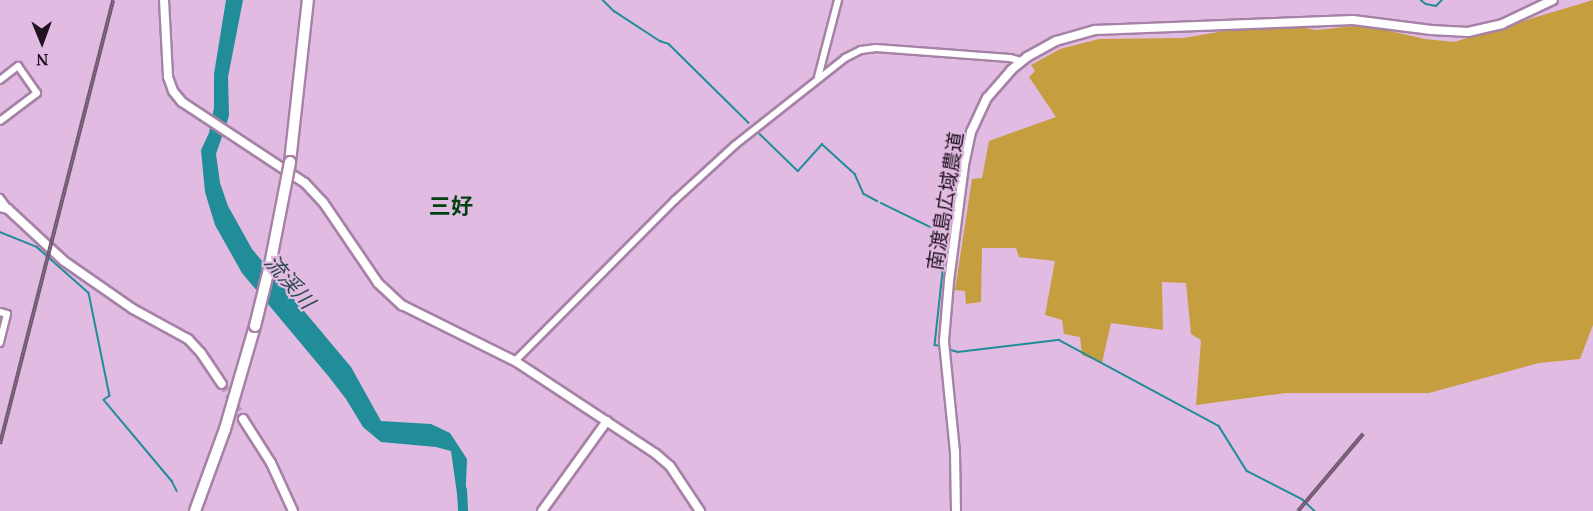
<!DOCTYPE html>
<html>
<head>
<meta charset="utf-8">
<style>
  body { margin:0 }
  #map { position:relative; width:1593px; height:511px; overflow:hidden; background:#e2bbe2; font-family:"PT Serif","Noto Sans JP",serif }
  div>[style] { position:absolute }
  .green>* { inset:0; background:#c59e3f }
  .water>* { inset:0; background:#208d98 }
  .stream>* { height:1.5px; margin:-0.75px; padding:0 0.75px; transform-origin:0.75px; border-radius:0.75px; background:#208d98 }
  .river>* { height:10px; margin:-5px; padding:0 5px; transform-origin:5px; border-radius:5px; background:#208d98 }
  .tertiary-tunnel>* { height:8px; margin-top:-4px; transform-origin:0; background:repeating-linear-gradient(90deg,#b9b 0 8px,transparent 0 12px) }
  .roads { filter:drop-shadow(2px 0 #a682a7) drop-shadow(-2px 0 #a682a7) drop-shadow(0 2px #a682a7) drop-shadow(0 -2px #a682a7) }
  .minor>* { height:6px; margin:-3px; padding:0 3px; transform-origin:3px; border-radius:3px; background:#fff }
  .tertiary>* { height:8px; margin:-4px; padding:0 4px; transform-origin:4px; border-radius:4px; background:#fff }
  .motorway>* { height:10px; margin:-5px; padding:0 5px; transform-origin:5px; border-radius:5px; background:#fff }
  .rail>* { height:4px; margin-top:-2px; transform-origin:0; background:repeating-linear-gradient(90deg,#e2bbe2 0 4.5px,#715971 0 9px); box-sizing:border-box; border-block:2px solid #715971 }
  .bridges { filter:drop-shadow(2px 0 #a682a7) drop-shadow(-2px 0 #a682a7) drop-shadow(0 2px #a682a7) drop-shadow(0 -2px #a682a7) }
  .motorway-bridge>* { height:10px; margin:-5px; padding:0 5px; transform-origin:5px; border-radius:5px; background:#fff }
  span { translate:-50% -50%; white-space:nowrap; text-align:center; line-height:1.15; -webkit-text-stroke:4.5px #e2bbe2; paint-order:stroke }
  .street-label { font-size:20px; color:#201220 }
  .water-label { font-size:21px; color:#2b4a4e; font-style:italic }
  .quarter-label { font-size:22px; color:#004110; font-weight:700 }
  .north { position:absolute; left:12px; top:12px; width:60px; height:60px; -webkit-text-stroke:4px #e2bbe2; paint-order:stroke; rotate:179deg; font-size:16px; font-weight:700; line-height:24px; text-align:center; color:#201220 }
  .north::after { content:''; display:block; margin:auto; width:21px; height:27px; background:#201220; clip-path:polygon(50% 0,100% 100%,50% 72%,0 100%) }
</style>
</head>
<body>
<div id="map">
  <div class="green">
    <div style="clip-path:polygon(1593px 0,1593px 325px,1580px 359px,1539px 363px,1429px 393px,1286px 393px,1196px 405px,1201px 340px,1191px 334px,1186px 283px,1162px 282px,1163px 330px,1111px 323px,1102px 363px,1082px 355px,1080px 337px,1064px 334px,1062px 320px,1045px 315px,1055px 261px,1019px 257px,1016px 248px,982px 248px,981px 302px,966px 304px,965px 291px,955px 290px,972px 179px,982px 178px,989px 141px,1056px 117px,1029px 77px,1035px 71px,1031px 65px,1060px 49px,1099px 39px,1184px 38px,1258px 25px,1284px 24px,1316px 30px,1364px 25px,1425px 39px,1454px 42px)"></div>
  </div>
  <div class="water">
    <div style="clip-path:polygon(226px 0,243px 0,228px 77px,229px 116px,216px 154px,220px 183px,228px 206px,252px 249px,351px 367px,381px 421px,431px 424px,450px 433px,467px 459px,465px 506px,458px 501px,451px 451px,436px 447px,381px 442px,363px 427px,346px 399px,329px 377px,242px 273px,215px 225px,205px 192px,201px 150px,209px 133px,214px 108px,214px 74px)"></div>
  </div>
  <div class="stream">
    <div style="left:603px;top:0;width:16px;rotate:45deg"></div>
    <div style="left:614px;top:11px;width:55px;rotate:33.1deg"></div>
    <div style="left:660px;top:41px;width:9px;rotate:18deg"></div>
    <div style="left:669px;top:44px;width:112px;rotate:44.6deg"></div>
    <div style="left:1421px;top:0;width:6px;rotate:39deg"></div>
    <div style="left:1426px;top:4px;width:10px;rotate:11deg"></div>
    <div style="left:1436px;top:6px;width:8px;rotate:-45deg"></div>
    <div style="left:760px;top:134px;width:53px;rotate:44.2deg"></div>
    <div style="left:798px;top:171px;width:36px;rotate:-48deg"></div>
    <div style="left:822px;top:144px;width:45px;rotate:42.3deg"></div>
    <div style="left:855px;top:174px;width:22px;rotate:66deg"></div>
    <div style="left:864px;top:194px;width:15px;rotate:28deg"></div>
    <div style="left:881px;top:203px;width:73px;rotate:25.9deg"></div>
    <div style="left:947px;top:235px;width:111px;rotate:96.2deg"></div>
    <div style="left:935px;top:345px;width:5px;rotate:11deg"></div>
    <div style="left:0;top:232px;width:40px;rotate:22deg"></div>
    <div style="left:37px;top:247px;width:69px;rotate:41.5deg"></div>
    <div style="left:89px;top:293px;width:105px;rotate:78.5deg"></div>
    <div style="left:110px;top:396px;width:7px;rotate:146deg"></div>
    <div style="left:104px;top:400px;width:106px;rotate:50deg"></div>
    <div style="left:172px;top:481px;width:11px;rotate:63deg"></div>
    <div style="left:951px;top:350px;width:7px;rotate:16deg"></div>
    <div style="left:958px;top:352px;width:102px;rotate:-6.8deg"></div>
    <div style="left:1059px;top:340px;width:182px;rotate:28.3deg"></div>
    <div style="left:1219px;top:426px;width:53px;rotate:58.1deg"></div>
    <div style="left:1247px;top:471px;width:62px;rotate:27deg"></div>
    <div style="left:1302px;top:499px;width:18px;rotate:43deg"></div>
  </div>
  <div class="river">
    <div style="left:462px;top:490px;width:21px;rotate:87deg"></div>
  </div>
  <div class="tertiary-tunnel">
    <div style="left:222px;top:384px;width:41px;rotate:59deg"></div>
  </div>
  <div class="roads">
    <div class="minor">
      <div style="left:818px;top:77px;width:80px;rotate:-75.4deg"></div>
      <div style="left:0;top:80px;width:23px;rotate:-38deg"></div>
      <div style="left:18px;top:66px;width:33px;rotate:55deg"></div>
      <div style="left:37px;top:93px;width:46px;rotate:142.9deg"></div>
      <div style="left:0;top:198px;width:14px;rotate:54deg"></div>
      <div style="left:0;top:312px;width:7px;rotate:16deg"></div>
      <div style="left:7px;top:314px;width:30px;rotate:104deg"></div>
      <div style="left:515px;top:361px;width:227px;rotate:-45.2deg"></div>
      <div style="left:675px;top:200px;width:81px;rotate:-42.5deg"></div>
      <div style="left:735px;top:145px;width:140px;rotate:-38.3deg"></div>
      <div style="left:845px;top:58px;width:18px;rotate:-27deg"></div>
      <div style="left:861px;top:50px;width:15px;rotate:-8deg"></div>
      <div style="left:876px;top:48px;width:134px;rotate:4.3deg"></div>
      <div style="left:1010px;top:58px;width:11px;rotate:15deg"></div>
    </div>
    <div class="tertiary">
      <div style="left:164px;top:0;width:77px;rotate:87deg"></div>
      <div style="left:168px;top:77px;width:15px;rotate:70deg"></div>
      <div style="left:173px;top:91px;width:14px;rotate:51deg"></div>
      <div style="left:182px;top:102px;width:147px;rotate:33.4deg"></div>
      <div style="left:305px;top:183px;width:26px;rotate:47deg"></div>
      <div style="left:323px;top:202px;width:98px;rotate:55.8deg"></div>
      <div style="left:378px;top:283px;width:33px;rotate:43deg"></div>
      <div style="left:402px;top:305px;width:126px;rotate:26.4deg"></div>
      <div style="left:515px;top:361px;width:169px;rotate:33.4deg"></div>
      <div style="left:656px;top:454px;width:18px;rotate:41deg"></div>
      <div style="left:670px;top:466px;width:54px;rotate:56.3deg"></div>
      <div style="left:0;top:207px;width:8px;rotate:14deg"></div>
      <div style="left:8px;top:209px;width:76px;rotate:42.9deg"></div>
      <div style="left:64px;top:261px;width:84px;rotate:34.8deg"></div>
      <div style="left:133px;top:309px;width:63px;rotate:28.6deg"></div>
      <div style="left:188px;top:339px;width:19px;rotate:47deg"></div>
      <div style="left:201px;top:353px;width:37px;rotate:56deg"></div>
      <div style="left:243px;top:419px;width:52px;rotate:57.5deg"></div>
      <div style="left:271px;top:463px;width:53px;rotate:65.4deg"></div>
      <div style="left:542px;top:511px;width:111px;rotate:-54.2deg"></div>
      <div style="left:956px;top:511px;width:59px;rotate:-91deg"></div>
      <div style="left:955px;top:452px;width:112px;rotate:-95.7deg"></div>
      <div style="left:944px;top:341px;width:60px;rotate:-85.2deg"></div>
      <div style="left:949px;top:281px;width:117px;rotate:-82.6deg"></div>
      <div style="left:964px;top:165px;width:34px;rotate:-78deg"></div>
      <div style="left:971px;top:132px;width:38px;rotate:-65deg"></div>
      <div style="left:987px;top:98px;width:37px;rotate:-49deg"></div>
      <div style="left:1011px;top:70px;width:21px;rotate:-39deg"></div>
      <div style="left:1027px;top:57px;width:33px;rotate:-29deg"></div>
      <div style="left:1056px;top:41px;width:41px;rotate:-15.8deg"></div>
      <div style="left:1095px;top:30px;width:258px;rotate:-2.2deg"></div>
      <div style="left:1353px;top:20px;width:79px;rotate:7.3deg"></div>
      <div style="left:1431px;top:30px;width:37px;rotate:3deg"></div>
      <div style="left:1468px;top:32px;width:35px;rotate:-13deg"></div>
      <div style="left:1502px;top:24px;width:56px;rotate:-25.2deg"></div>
    </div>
    <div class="motorway">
      <div style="left:290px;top:162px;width:163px;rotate:-83.7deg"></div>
      <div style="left:195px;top:511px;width:87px;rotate:-69.9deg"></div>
      <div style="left:225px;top:429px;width:107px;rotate:-73.8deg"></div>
    </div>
  </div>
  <div class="rail">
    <div style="left:0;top:444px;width:458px;rotate:-75.7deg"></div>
    <div style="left:1298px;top:511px;width:101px;rotate:-49.8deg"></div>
  </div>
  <div class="bridges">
    <div class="motorway-bridge">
      <div style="left:255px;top:326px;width:63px;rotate:-76.2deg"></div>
      <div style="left:270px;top:265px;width:105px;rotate:-79deg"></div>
    </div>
  </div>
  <div class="street-label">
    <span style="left:945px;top:201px;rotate:-81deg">南渡島広域農道</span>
  </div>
  <div class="water-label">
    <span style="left:290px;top:281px;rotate:49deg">流渓川</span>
  </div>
  <div class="quarter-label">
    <span style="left:451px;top:206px">三好</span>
  </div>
  <div class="north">N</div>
</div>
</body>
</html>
